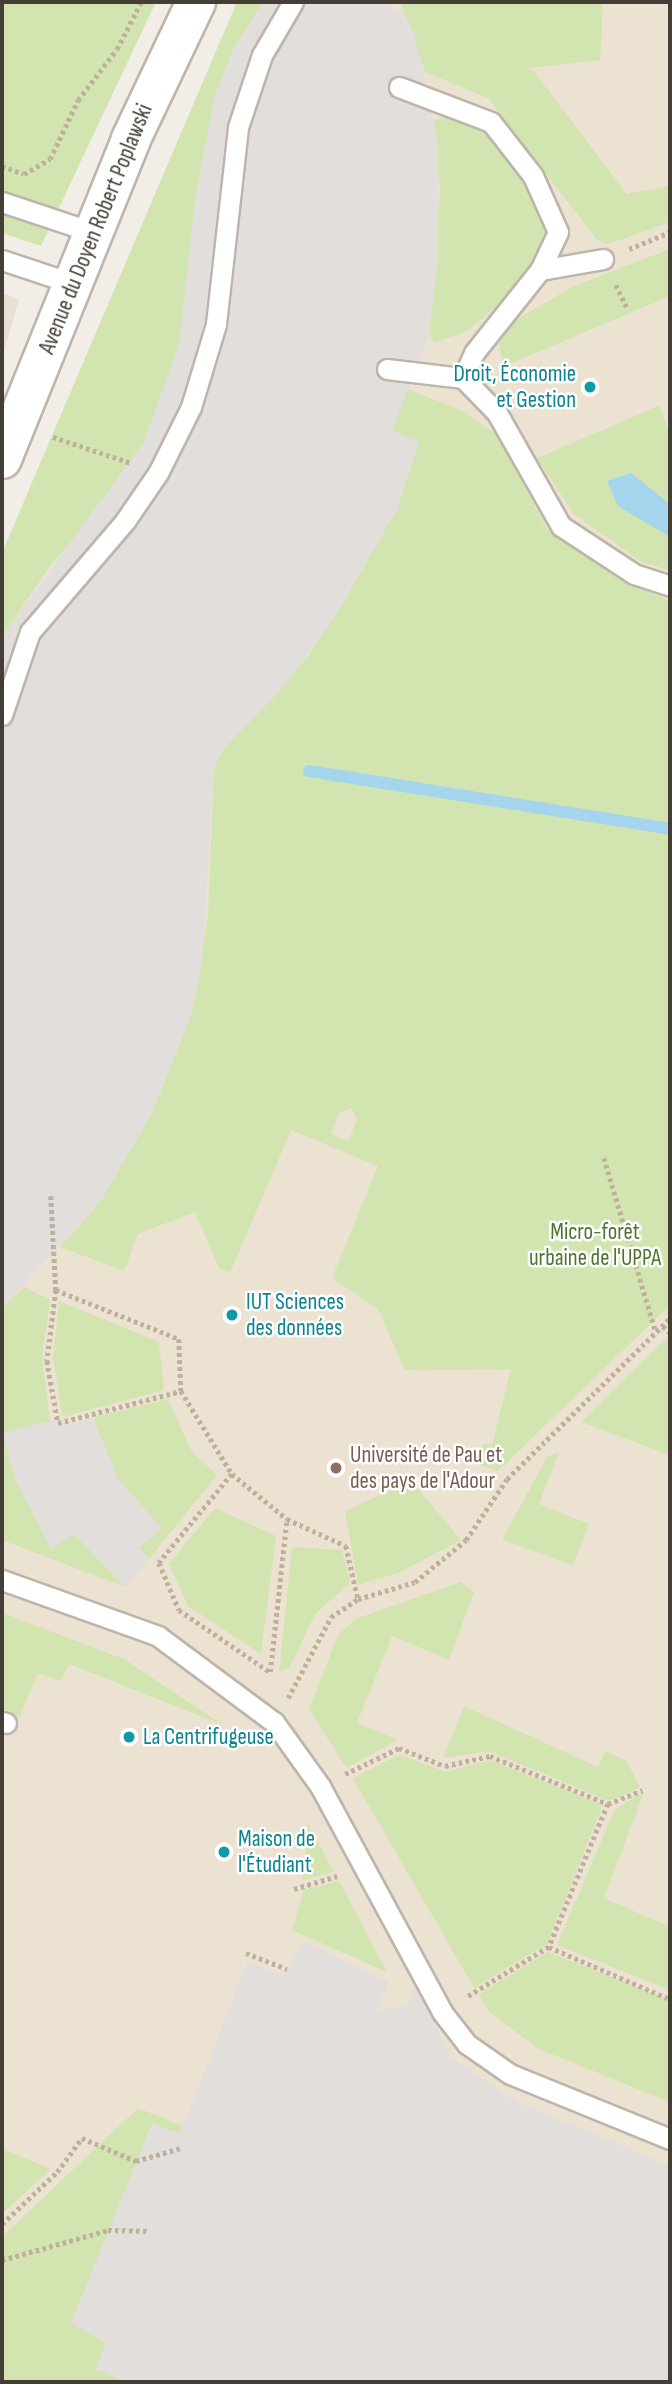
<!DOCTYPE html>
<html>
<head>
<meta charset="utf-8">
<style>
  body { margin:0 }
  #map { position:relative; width:672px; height:2384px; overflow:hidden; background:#f2eee7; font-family:"Sofia Sans Condensed",sans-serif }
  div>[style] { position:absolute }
  .residential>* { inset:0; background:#e6e0d5 }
  .education>* { inset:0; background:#ebe2d1 }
  .green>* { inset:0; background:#d2e5b1 }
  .parking>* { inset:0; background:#e1dedb }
  .water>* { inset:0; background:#a5d5ed }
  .stream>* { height:12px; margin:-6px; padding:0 6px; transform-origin:6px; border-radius:6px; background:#a5d5ed }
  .path>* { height:4.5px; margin-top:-2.25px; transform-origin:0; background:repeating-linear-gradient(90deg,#bfb09c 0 3.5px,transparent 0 7px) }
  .roads { filter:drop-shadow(2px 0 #beb5aa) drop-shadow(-2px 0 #beb5aa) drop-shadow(0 2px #beb5aa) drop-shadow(0 -2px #beb5aa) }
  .service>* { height:19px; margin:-9.5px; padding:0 9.5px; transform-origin:9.5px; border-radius:9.5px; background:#fff }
  .minor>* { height:38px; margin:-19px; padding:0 19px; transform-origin:19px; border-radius:19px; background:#fff }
  .dots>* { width:19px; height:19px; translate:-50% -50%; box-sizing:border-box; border:4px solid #fff; border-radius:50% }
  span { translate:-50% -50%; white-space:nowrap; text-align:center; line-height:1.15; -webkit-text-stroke:5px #fff; paint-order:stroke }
  .street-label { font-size:23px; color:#453e36 }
  .culture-label { font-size:23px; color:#0d838f }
  .right { translate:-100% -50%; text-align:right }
  .left { translate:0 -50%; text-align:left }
  .park-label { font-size:23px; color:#4d742c }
  .education-label { font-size:23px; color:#785e54 }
  .frame { position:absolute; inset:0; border:4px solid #453e36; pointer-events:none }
</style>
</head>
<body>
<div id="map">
  <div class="residential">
    <div style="clip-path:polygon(2px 293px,19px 299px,2px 359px)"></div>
  </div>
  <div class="education">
    <div style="clip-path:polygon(237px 2px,670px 2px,670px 2382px,2px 2382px,2px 553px)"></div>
  </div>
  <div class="green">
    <div style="clip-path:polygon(2px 2px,156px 2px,41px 246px,2px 233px)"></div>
    <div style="clip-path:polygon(237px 2px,263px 2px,233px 50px,215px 95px,195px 200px,180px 342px,171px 371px,144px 441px,111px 495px,50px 566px,2px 637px,2px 553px)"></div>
    <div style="clip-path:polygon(400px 2px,603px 2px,600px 60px,531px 68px,627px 194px,670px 186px,670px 222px,609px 244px,597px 240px,488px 98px,425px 72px)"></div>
    <div style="clip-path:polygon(454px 114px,479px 124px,513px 150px,549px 229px,528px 274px,502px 301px,468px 331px,435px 342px,429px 335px,440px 190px,433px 121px)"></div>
    <div style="clip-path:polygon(670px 249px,670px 296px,503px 367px,499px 344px,509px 324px,572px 287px)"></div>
    <div style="clip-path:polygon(evenodd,405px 388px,463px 411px,497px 435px,547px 529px,622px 581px,670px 601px,670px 1305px,498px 1471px,473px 1463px,484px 1443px,492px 1445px,511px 1369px,405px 1370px,378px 1309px,332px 1278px,378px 1166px,291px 1130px,230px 1273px,219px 1268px,195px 1212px,138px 1234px,124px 1271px,60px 1247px,100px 1202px,151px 1115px,192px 1013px,208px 916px,214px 768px,223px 749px,309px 655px,397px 510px,419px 442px,392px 431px,405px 388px,351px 1108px,357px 1120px,348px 1141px,331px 1134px,339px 1113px,351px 1108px)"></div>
    <div style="clip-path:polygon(659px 406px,670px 434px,670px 571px,640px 561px,574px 514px,537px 458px)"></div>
    <div style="clip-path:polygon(24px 1287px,50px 1300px,42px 1358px,50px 1421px,2px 1433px,2px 1308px)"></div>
    <div style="clip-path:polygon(59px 1301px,159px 1342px,164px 1390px,63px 1417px,53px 1359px)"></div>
    <div style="clip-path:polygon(670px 1335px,670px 1455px,581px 1422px)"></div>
    <div style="clip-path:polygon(168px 1399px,192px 1452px,217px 1475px,149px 1559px,139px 1548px,161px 1528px,118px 1479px,93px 1418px)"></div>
    <div style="clip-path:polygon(2px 1437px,51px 1549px,74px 1533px,125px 1587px,2px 1540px)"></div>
    <div style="clip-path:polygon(559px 1452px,539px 1504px,589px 1524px,573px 1565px,502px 1540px,547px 1457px)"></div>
    <div style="clip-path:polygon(411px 1481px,461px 1540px,398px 1573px,358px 1585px,345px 1511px)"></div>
    <div style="clip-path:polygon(215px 1508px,276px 1536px,261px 1654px,188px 1606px,169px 1564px)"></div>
    <div style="clip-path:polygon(292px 1547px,342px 1550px,350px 1583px,315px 1614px,290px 1667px,279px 1673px)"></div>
    <div style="clip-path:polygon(461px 1582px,474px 1592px,449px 1660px,392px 1636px,357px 1723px,398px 1740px,346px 1768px,309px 1709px,338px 1635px,355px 1619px)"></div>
    <div style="clip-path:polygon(2px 1613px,124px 1659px,223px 1725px,69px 1664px,61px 1681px,38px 1673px,20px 1716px,2px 1709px)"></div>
    <div style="clip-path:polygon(464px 1706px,598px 1767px,605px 1751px,626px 1760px,640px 1787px,609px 1801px,489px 1751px,443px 1758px)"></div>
    <div style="clip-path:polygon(400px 1755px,446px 1772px,490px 1760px,603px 1805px,547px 1944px,474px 1988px,353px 1778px)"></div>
    <div style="clip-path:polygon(644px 1792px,604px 1898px,670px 1927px,670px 1990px,557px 1945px,615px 1809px)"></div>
    <div style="clip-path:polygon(308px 1824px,334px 1872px,302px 1880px,306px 1852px)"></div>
    <div style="clip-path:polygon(339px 1881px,387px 1972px,292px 1930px,304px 1890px)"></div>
    <div style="clip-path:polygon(548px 1952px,670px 2000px,670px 2102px,539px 2049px,489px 2012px,479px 1994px)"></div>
    <div style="clip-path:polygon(138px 2108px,183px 2126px,179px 2134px,152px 2124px,72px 2323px,106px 2343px,96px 2369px,129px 2382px,2px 2382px,2px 2237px)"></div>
    <div style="clip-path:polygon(2px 2149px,51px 2169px,2px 2214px)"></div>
  </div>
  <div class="parking">
    <div style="clip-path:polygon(263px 2px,378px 2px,404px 13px,415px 37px,438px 142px,438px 257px,429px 335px,392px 431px,419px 441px,397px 510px,333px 620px,280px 691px,223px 749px,214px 768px,202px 961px,192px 1013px,151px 1115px,100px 1202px,2px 1308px,2px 637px,144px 441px,180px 342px,195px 200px,215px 95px,233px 50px)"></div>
    <div style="clip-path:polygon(63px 1417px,65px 1425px,93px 1418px,118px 1479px,162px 1529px,139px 1548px,149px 1559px,125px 1587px,74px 1534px,51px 1549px,16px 1481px,2px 1433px)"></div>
    <div style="clip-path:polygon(303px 1941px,389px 1982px,377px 2010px,406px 2006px,416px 1987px,451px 2057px,515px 2101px,670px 2166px,670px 2382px,129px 2382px,96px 2369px,106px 2343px,71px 2323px,152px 2123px,180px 2134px,248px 1961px,284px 1976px)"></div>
  </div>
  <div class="water">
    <div style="clip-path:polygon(631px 473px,670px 504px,670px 537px,618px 506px,607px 481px)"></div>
  </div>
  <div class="stream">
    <div style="left:309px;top:771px;width:366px;rotate:9.1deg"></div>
  </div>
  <div class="path">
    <div style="left:2px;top:166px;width:23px;rotate:20deg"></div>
    <div style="left:24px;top:174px;width:30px;rotate:-30deg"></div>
    <div style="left:50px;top:159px;width:65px;rotate:-64.6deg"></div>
    <div style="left:78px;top:100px;width:64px;rotate:-52.6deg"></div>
    <div style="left:117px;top:49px;width:53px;rotate:-62.9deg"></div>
    <div style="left:629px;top:249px;width:44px;rotate:-22.5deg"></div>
    <div style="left:616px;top:285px;width:28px;rotate:64deg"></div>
    <div style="left:53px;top:437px;width:82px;rotate:18.4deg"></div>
    <div style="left:604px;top:1158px;width:182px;rotate:73.4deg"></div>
    <div style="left:51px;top:1196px;width:94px;rotate:87deg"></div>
    <div style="left:56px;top:1290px;width:72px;rotate:97.2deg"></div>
    <div style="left:47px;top:1361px;width:63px;rotate:79.9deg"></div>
    <div style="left:58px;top:1423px;width:127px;rotate:-14.6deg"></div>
    <div style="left:56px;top:1290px;width:132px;rotate:21.7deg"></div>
    <div style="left:179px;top:1339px;width:52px;rotate:87.8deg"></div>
    <div style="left:181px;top:1391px;width:97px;rotate:58.4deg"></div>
    <div style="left:232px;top:1474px;width:71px;rotate:39.3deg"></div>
    <div style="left:287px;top:1519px;width:65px;rotate:24.6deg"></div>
    <div style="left:346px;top:1546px;width:54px;rotate:77.2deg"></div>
    <div style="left:663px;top:1326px;width:10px;rotate:45deg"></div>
    <div style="left:232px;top:1474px;width:115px;rotate:129.4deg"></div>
    <div style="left:159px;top:1563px;width:51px;rotate:66.9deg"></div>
    <div style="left:179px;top:1610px;width:110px;rotate:34.3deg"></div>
    <div style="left:270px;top:1672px;width:154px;rotate:-83.7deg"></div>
    <div style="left:288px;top:1698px;width:92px;rotate:-62deg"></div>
    <div style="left:331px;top:1617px;width:32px;rotate:-34deg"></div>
    <div style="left:358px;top:1599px;width:59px;rotate:-16.6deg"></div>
    <div style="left:415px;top:1582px;width:66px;rotate:-39.5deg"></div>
    <div style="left:466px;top:1540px;width:73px;rotate:-56.1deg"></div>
    <div style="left:507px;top:1479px;width:229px;rotate:-44.6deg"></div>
    <div style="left:345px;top:1774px;width:60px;rotate:-25.7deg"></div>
    <div style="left:399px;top:1748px;width:49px;rotate:21.4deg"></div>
    <div style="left:445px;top:1766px;width:46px;rotate:-12.5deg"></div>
    <div style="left:490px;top:1756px;width:127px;rotate:22.1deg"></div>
    <div style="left:608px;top:1804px;width:155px;rotate:112.4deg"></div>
    <div style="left:549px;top:1947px;width:96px;rotate:148.6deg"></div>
    <div style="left:608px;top:1804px;width:37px;rotate:-22deg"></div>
    <div style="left:294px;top:1889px;width:45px;rotate:-16.8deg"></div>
    <div style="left:549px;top:1947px;width:132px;rotate:23.3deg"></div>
    <div style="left:246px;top:1953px;width:44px;rotate:21.3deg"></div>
    <div style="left:2px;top:2224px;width:76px;rotate:-43.4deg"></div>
    <div style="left:57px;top:2172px;width:42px;rotate:-53.7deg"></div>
    <div style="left:82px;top:2138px;width:59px;rotate:23.1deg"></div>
    <div style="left:136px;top:2161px;width:47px;rotate:-16.1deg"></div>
    <div style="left:2px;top:2260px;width:110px;rotate:-15.8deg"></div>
    <div style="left:108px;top:2230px;width:40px;rotate:1.4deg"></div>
  </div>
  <div class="roads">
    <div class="service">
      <div style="left:399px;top:87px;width:98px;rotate:20.8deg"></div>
      <div style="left:491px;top:122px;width:68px;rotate:52.1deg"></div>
      <div style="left:533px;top:176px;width:61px;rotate:65.9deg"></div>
      <div style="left:558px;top:232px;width:42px;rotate:115.3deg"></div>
      <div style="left:540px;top:270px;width:106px;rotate:128.5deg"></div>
      <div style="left:474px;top:353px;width:27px;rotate:114deg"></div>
      <div style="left:2px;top:202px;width:95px;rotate:18.4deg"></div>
      <div style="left:2px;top:260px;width:76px;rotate:18.4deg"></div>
      <div style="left:540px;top:270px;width:64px;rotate:-9.9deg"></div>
      <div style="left:387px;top:369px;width:77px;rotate:6.8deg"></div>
      <div style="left:463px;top:378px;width:49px;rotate:45.8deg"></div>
      <div style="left:497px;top:413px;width:130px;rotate:60.5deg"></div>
      <div style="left:561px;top:526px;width:87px;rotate:33.3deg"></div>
      <div style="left:634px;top:574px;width:38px;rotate:18deg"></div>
      <div style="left:2px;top:715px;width:88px;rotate:-71.4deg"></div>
      <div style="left:30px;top:632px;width:146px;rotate:-49.4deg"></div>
      <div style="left:125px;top:521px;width:58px;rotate:-55.5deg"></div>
      <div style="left:158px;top:473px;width:74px;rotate:-63.4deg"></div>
      <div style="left:191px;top:407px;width:87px;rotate:-73.2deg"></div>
      <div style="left:216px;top:324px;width:198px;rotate:-83.6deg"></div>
      <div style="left:238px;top:127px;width:76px;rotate:-71.6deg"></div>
      <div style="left:262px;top:55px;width:61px;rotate:-59.7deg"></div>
      <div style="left:2px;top:1580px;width:166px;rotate:19.7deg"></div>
      <div style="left:158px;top:1636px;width:144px;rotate:36.6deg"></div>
      <div style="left:274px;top:1722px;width:79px;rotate:54.3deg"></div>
      <div style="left:320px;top:1786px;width:257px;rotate:61.6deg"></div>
      <div style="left:442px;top:2012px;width:41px;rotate:52deg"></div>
      <div style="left:467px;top:2044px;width:52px;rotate:34.9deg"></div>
      <div style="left:510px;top:2074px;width:173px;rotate:22.1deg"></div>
      <div style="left:2px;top:1722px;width:4px;rotate:14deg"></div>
    </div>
    <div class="minor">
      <div style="left:2px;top:459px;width:345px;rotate:-68deg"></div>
      <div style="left:131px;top:139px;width:152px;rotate:-64.6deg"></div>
    </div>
  </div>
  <div class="dots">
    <div style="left:590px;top:387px;background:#0f9aa8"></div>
    <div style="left:232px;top:1315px;background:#0f9aa8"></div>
    <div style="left:336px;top:1468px;background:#8d6e63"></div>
    <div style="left:129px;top:1737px;background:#0f9aa8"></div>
    <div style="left:224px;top:1852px;background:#0f9aa8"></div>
  </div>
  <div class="street-label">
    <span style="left:96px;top:229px;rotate:-68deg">Avenue du Doyen Robert Poplawski</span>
  </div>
  <div class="culture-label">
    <span class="right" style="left:576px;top:387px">Droit, Économie<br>et Gestion</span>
    <span class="left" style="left:246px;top:1315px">IUT Sciences<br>des données</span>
    <span class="left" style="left:143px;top:1737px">La Centrifugeuse</span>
    <span class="left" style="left:238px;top:1852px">Maison de<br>l'Étudiant</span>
  </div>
  <div class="park-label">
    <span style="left:595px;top:1245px">Micro-forêt<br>urbaine de l'UPPA</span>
  </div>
  <div class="education-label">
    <span class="left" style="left:350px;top:1468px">Université de Pau et<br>des pays de l'Adour</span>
  </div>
  <div class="frame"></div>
</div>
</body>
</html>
